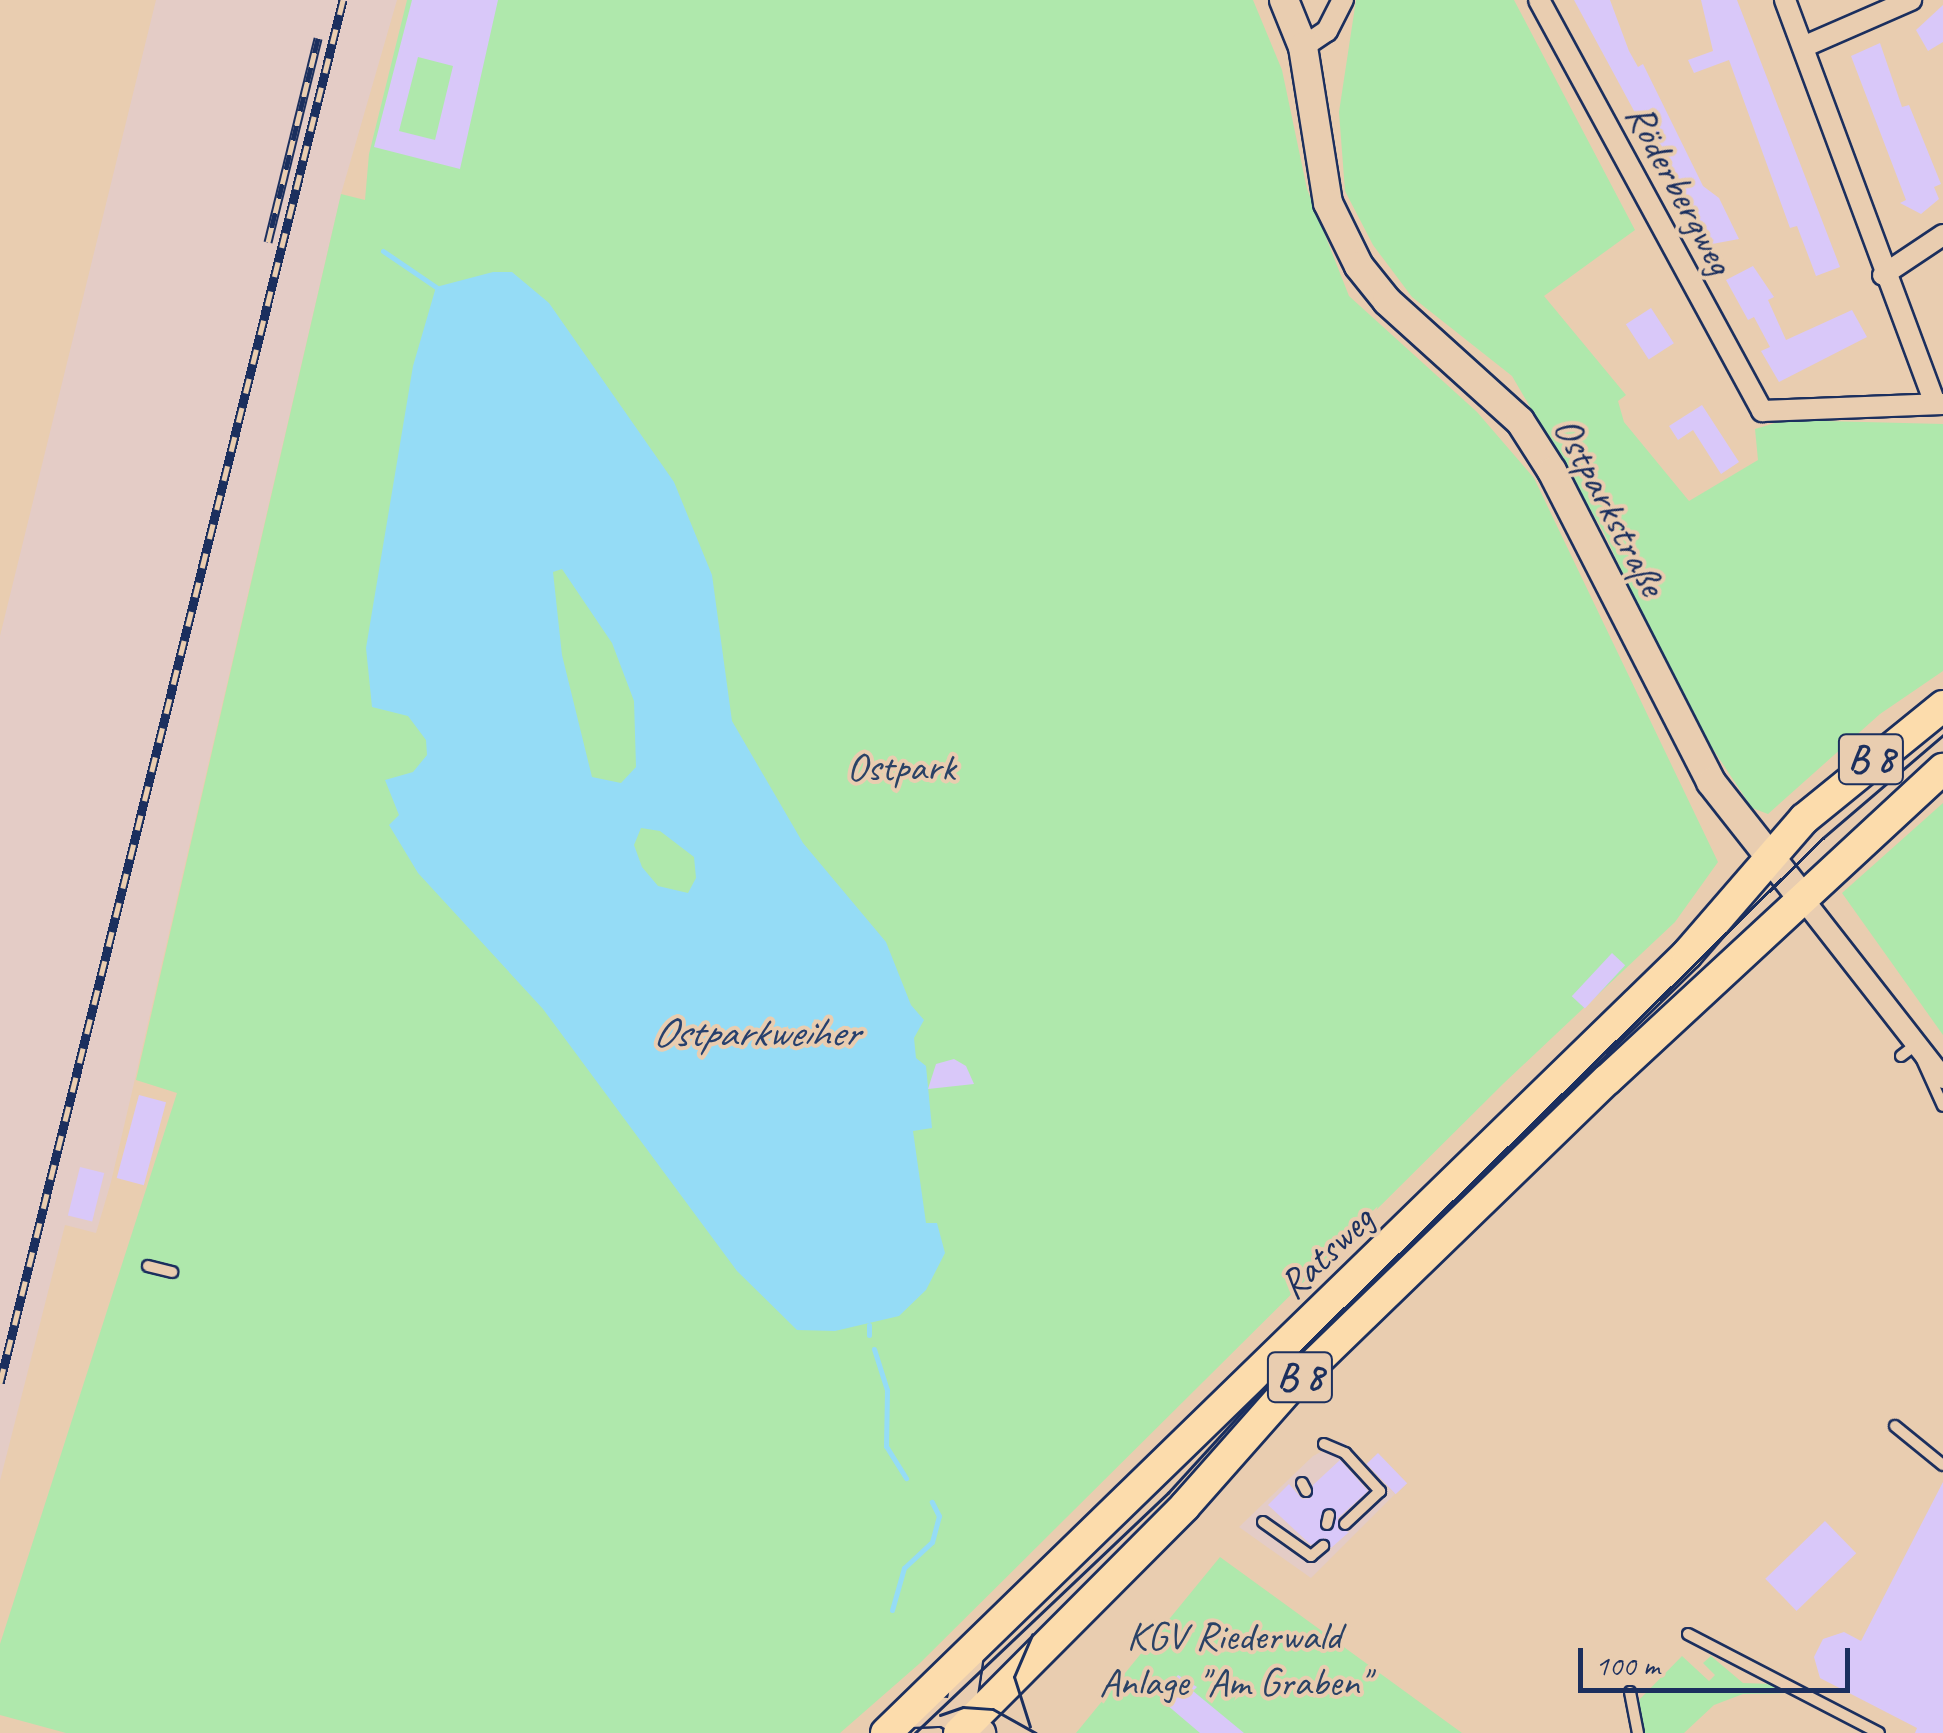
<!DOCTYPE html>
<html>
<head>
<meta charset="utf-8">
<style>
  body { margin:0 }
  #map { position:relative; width:1943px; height:1733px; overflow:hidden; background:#e9cdb0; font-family:Caveat,sans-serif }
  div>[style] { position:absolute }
  .built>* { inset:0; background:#e4ccc6 }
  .green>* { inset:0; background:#afe8ac }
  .water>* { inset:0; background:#95dcf6 }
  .stream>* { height:5px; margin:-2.5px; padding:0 2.5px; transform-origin:2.5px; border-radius:2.5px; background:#95dcf6 }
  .building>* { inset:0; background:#d9c8f9; transform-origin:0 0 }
  .roads { filter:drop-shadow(2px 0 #1b2f5e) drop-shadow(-2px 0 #1b2f5e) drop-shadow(0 2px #1b2f5e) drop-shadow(0 -2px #1b2f5e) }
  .lane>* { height:10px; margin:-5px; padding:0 5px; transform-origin:5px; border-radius:5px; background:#e9cdb0 }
  .street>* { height:20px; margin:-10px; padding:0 10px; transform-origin:10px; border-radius:10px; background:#e9cdb0 }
  .secondary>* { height:28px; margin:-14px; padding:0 14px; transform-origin:14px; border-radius:14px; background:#e9cdb0 }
  .primary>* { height:30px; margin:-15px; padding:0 15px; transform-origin:15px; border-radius:15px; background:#fcdcac }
  .tram>* { height:2.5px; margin:-1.25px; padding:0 1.25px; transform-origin:1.25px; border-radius:1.25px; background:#1b2f5e }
  .rail>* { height:9px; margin-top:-4.5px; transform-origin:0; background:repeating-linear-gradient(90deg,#e9cdb0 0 15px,#1b2f5e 0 30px); box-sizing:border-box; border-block:2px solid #1b2f5e }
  span { translate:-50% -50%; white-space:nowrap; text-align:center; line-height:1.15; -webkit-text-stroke:8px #e9cdb0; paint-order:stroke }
  .shield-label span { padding:2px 8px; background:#e9cdb0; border:2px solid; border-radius:8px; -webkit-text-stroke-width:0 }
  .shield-label { font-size:38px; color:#1b2f5e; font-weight:700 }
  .street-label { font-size:40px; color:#1b2f5e }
  .park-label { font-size:40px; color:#2a4266 }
  .water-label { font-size:42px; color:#27406d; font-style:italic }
  .scale { position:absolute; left:1578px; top:1648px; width:272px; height:45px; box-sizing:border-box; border:5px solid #1b2f5e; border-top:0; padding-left:12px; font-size:30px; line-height:35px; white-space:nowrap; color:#1b2f5e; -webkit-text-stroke:8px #e9cdb0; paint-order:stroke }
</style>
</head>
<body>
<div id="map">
  <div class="built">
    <div style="clip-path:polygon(156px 0,397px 0,341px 194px,111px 1182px,96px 1233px,65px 1225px,0 1481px,0 636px)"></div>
    <div style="clip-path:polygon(1342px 1441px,1395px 1494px,1311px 1578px,1239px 1527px,1313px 1456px)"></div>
  </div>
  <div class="green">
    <div style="clip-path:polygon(407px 0,1253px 0,1282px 70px,1307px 189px,1349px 296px,1477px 412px,1534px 478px,1718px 862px,1675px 922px,1504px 1083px,919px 1664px,840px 1733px,66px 1733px,0 1715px,0 1644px,177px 1093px,136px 1080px,341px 194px,365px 200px,369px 154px)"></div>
    <div style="clip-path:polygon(1356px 0,1514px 0,1635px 230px,1544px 296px,1626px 395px,1618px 401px,1624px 422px,1689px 501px,1758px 460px,1755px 429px,1785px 420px,1943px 424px,1943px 671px,1880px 714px,1768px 814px,1752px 808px,1687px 710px,1604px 533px,1512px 376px,1412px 297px,1373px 245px,1345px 191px,1339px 112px)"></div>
    <div style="clip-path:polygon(1943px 803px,1943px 1035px,1842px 893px)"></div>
    <div style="clip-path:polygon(1220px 1557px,1462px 1733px,1076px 1733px)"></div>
    <div style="clip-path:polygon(1682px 1656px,1709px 1681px,1715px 1675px,1703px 1663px,1711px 1656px,1743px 1683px,1772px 1684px,1787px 1693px,1743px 1694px,1714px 1705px,1684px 1733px,1645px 1733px,1638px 1701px)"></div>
  </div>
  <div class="water">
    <div style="clip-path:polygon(evenodd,493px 272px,512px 272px,549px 303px,674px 482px,712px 575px,732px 721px,803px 843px,886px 942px,911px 1005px,924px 1020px,914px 1038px,916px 1058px,926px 1066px,932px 1128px,913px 1131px,926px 1223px,937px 1223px,945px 1253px,926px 1290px,899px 1316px,835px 1331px,797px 1330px,737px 1271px,543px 1009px,418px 873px,389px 825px,399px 815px,385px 780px,413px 772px,427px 755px,426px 740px,408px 716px,372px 707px,366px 648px,413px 366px,436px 287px,493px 272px,562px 569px,612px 643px,634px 701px,636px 767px,621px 783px,592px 777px,562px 655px,553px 572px,562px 569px,493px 272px,641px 828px,660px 831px,694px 857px,696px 878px,688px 893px,658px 886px,642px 867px,634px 845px,641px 828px)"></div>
  </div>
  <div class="stream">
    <div style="left:383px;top:251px;width:64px;rotate:34.2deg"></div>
    <div style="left:869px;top:1325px;width:10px;rotate:90deg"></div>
    <div style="left:874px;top:1349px;width:43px;rotate:72.4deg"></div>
    <div style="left:887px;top:1390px;width:56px;rotate:91deg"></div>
    <div style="left:886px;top:1446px;width:38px;rotate:58deg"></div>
    <div style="left:892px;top:1610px;width:44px;rotate:-74.1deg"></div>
    <div style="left:904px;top:1568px;width:38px;rotate:-43deg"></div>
    <div style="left:932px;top:1542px;width:27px;rotate:-75deg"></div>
    <div style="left:939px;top:1516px;width:16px;rotate:-117deg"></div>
  </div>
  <div class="building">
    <div style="clip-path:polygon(evenodd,412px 0,498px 0,460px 169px,374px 147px,412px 0,418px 57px,453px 66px,435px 140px,399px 131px,418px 57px)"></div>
    <div style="clip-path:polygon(1574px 0,1610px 0,1629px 51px,1638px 67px,1643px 64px,1703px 186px,1719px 198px,1739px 239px,1712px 244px,1704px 228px,1699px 231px)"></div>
    <div style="clip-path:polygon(1701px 0,1737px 0,1840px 267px,1816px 276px,1797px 226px,1790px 228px,1729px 60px,1694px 73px,1688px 60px,1713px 51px)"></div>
    <div style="clip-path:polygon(1943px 5px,1943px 42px,1928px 51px,1916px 30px)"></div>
    <div style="clip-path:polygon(1880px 43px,1902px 107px,1909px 105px,1941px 184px,1934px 187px,1939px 199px,1921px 214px,1900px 203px,1906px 200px,1851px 56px)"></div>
    <div style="clip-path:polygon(1753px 266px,1774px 297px,1768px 300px,1786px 340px,1852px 310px,1867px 337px,1779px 382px,1761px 351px,1770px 347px,1754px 317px,1748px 320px,1726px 280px)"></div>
    <div style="left:1651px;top:308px;width:42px;height:30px;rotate:57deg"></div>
    <div style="clip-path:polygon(1702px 405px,1739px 462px,1721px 474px,1693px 430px,1678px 440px,1669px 426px)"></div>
    <div style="left:1612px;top:953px;width:18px;height:59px;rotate:43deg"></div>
    <div style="clip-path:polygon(954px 1059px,966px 1066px,974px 1084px,928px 1089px,936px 1064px)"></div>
    <div style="left:139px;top:1095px;width:28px;height:86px;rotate:15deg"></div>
    <div style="left:80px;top:1167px;width:25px;height:50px;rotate:14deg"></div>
    <div style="left:1378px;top:1453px;width:42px;height:16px;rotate:46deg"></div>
    <div style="clip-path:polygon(1340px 1460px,1368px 1491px,1338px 1518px,1338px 1529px,1349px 1532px,1331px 1548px,1325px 1538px,1311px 1545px,1268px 1505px,1289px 1484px,1302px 1499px,1311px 1498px,1313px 1485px)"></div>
    <div style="clip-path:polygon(1943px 1482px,1943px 1733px,1915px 1733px,1917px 1728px,1820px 1678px,1814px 1657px,1823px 1639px,1844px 1632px,1861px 1641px)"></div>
    <div style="left:1825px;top:1521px;width:45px;height:83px;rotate:46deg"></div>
    <div style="clip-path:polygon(1178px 1675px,1197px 1687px,1193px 1691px,1244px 1733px,1200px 1733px,1160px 1699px)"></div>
  </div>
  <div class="roads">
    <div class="lane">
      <div style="left:1919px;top:1053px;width:58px;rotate:65.6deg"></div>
      <div style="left:1901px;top:1056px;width:21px;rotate:-37deg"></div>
      <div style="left:148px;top:1266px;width:25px;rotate:14deg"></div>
      <div style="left:1895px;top:1426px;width:62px;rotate:39.1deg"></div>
      <div style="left:1324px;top:1444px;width:23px;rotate:23deg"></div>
      <div style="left:1345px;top:1453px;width:52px;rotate:47.4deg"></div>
      <div style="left:1380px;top:1491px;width:48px;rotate:136.7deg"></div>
      <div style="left:1302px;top:1483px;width:9px;rotate:63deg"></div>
      <div style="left:1263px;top:1522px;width:59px;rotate:35.3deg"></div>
      <div style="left:1311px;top:1556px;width:16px;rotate:-40deg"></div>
      <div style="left:1327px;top:1524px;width:9px;rotate:-77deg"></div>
      <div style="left:1688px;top:1634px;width:215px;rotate:27.4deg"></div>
      <div style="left:1630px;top:1692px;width:42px;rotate:79deg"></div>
    </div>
    <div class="street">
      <div style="left:1539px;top:0;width:468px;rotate:61.5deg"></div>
      <div style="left:1762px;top:411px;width:181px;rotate:-2.2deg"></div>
      <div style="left:1785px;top:0;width:431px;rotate:69.6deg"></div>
      <div style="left:1303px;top:47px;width:29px;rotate:-34deg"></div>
      <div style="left:1327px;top:31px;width:35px;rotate:-63deg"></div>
      <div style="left:1803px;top:47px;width:118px;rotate:-23.5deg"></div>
      <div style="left:1883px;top:275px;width:72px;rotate:-33.7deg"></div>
      <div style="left:1803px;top:899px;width:227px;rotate:52deg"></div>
    </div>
    <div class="secondary">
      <div style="left:1284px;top:0;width:51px;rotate:68deg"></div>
      <div style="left:1303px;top:47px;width:158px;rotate:80.9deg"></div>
      <div style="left:1328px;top:203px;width:70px;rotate:63.8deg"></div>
      <div style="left:1359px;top:266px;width:45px;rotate:51.3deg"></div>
      <div style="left:1387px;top:301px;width:179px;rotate:42.1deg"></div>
      <div style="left:1520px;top:421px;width:59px;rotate:57.4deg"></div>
      <div style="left:1552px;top:471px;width:349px;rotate:62.9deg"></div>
      <div style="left:1711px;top:782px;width:149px;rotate:51.8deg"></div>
      <div style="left:969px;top:1654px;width:48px;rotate:98.5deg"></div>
      <div style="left:962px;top:1701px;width:23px;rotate:70deg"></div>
      <div style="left:907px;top:1713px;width:38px;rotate:-2deg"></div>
      <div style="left:945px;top:1712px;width:42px;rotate:30.3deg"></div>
    </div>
    <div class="primary">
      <div style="left:886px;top:1733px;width:1117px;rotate:-44.2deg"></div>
      <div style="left:1687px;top:954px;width:179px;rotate:-49.1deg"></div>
      <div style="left:1804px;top:819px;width:179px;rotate:-39.1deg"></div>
      <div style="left:959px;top:1733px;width:320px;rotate:-45.1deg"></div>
      <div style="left:1185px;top:1506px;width:164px;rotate:-48.5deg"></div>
      <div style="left:1294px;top:1383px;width:436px;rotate:-44.1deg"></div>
      <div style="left:1607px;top:1080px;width:458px;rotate:-42.8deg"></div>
    </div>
  </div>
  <div class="tram">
    <div style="left:940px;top:1715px;width:24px;rotate:-19deg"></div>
    <div style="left:963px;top:1707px;width:30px;rotate:4deg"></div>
    <div style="left:993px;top:1709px;width:49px;rotate:29.2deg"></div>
    <div style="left:1030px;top:1727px;width:52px;rotate:-107.7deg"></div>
    <div style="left:1014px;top:1677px;width:46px;rotate:-66.8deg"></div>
    <div style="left:915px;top:1733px;width:349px;rotate:-43.5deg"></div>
    <div style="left:1168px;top:1493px;width:157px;rotate:-47.6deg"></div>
    <div style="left:1274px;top:1377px;width:769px;rotate:-44.47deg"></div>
    <div style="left:1823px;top:838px;width:158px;rotate:-40.6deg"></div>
  </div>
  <div class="rail">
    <div style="left:268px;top:242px;width:210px;rotate:-76.2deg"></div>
    <div style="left:0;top:1383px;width:1425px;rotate:-76.07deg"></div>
  </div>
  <div class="shield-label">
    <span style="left:1871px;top:759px">B 8</span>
    <span style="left:1300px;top:1377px">B 8</span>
  </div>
  <div class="street-label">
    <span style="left:1680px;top:189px;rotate:62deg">Röderbergweg</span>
    <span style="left:1610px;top:506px;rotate:62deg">Ostparkstraße</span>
    <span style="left:1326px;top:1252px;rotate:-44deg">Ratsweg</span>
  </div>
  <div class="park-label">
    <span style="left:901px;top:767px">Ostpark</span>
    <span style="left:1234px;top:1659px">KGV Riederwald<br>Anlage "Am Graben"</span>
  </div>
  <div class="water-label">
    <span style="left:755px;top:1033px">Ostparkweiher</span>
  </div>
  <div class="scale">100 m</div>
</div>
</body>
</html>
